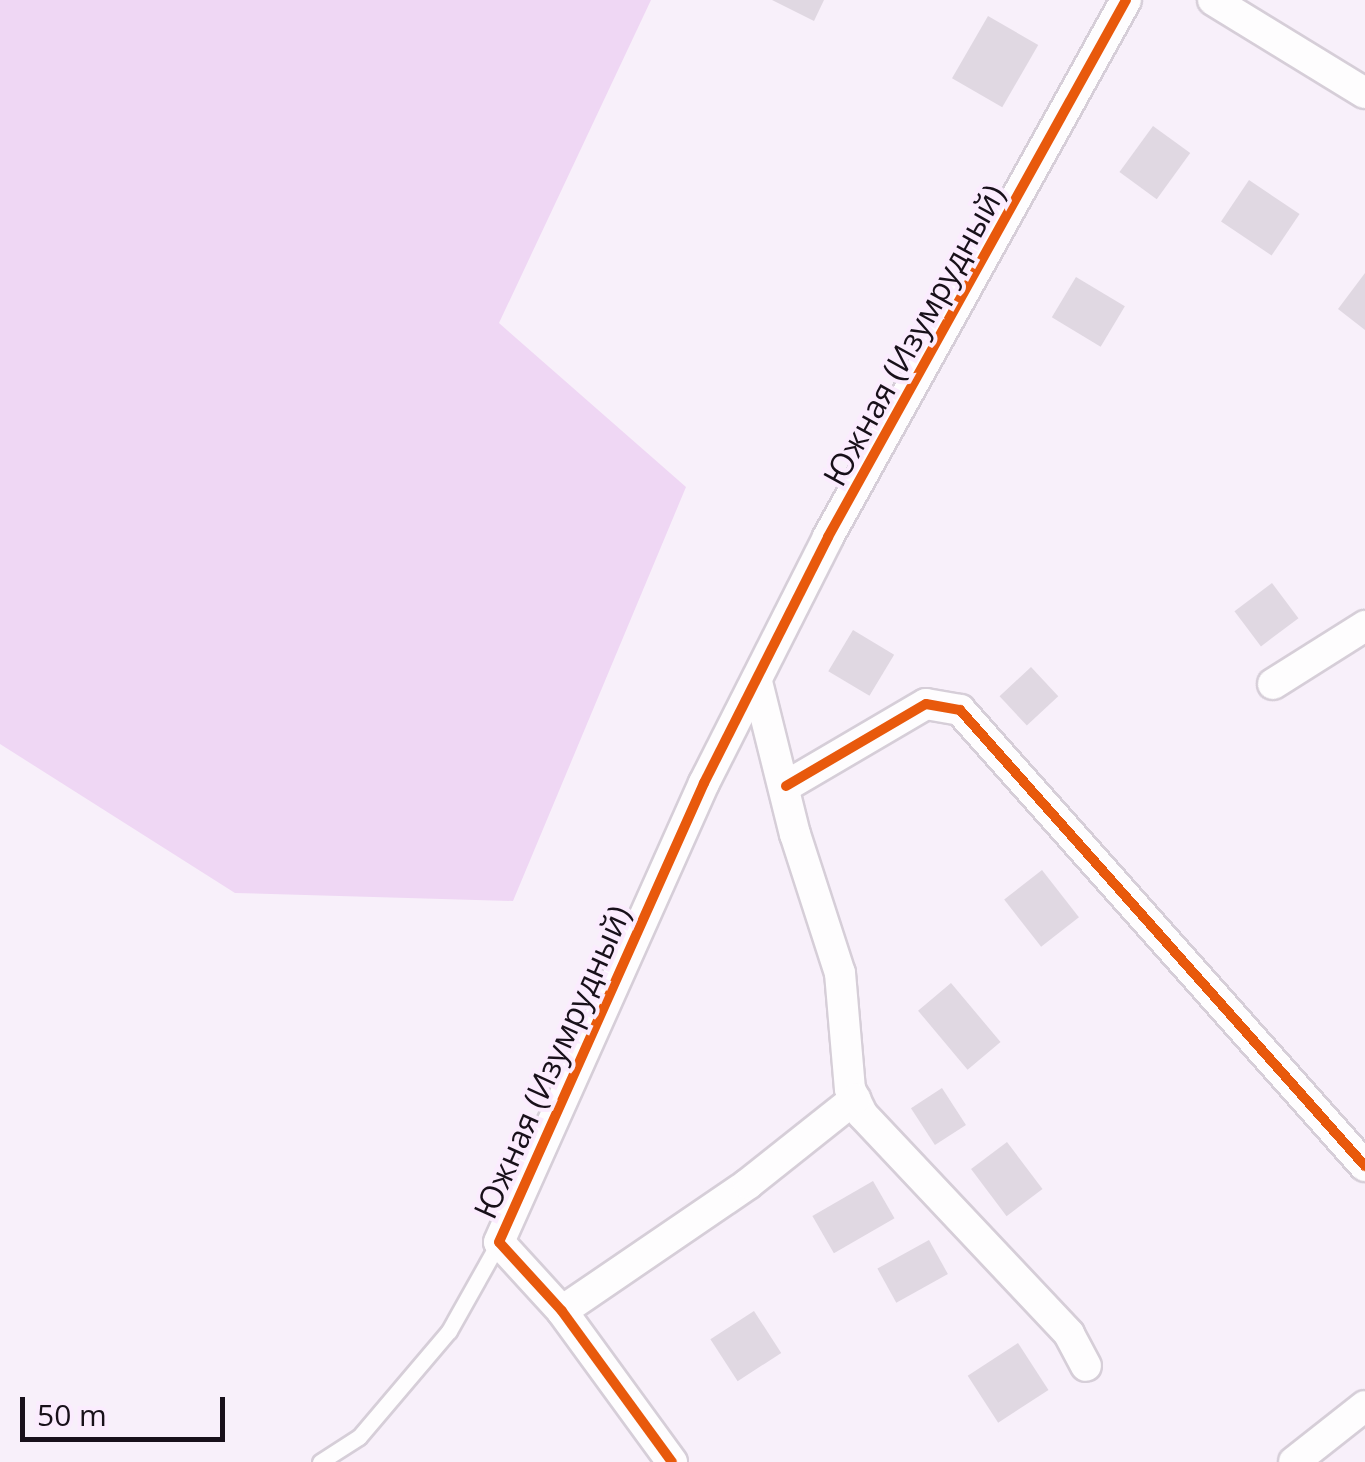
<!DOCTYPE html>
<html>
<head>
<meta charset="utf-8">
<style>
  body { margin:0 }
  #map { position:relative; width:1365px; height:1462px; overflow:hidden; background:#f8f0fa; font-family:"Open Sans",sans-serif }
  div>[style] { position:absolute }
  .green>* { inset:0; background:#efd7f4 }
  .building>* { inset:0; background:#e0d8e2; transform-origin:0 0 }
  .roads { filter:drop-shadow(2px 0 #d6ced8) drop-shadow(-2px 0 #d6ced8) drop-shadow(0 2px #d6ced8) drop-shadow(0 -2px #d6ced8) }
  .service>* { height:15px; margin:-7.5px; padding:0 7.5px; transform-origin:7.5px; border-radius:7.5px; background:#fefdfe }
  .minor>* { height:30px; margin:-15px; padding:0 15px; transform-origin:15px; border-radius:15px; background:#fefdfe }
  .cycleway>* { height:10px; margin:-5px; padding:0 5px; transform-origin:5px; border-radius:5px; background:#e8590c }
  span { translate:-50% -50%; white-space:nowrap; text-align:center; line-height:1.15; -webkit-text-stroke:8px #fbecfe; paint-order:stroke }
  .street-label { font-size:32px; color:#18101a }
  .scale { position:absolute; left:20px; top:1397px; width:205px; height:45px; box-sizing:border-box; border:5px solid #18101a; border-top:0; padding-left:12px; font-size:30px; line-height:35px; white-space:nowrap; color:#18101a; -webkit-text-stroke:8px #fbecfe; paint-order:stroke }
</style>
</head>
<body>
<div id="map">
  <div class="green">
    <div style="clip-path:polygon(0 0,651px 0,499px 323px,686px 487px,513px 901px,235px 893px,0 744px)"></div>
  </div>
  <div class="building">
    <div style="clip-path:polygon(772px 0,824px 0,814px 21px)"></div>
    <div style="left:988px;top:16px;width:58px;height:72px;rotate:30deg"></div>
    <div style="left:1153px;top:126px;width:46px;height:57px;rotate:36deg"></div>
    <div style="left:1249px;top:180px;width:61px;height:50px;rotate:34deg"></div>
    <div style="clip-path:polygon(1365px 273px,1365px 330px,1338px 309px)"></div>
    <div style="left:1076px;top:277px;width:57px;height:47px;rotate:31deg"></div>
    <div style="left:1272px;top:583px;width:44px;height:47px;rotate:53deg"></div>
    <div style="left:853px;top:630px;width:48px;height:48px;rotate:31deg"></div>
    <div style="left:1031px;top:667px;width:40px;height:43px;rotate:47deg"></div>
    <div style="left:1042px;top:870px;width:60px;height:48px;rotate:52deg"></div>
    <div style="left:951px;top:983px;width:77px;height:43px;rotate:50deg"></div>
    <div style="left:942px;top:1088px;width:44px;height:37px;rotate:57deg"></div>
    <div style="left:1007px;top:1142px;width:59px;height:45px;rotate:53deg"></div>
    <div style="left:873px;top:1181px;width:43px;height:70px;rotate:60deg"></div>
    <div style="left:929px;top:1240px;width:39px;height:59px;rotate:61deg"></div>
    <div style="left:754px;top:1311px;width:50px;height:52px;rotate:57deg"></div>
    <div style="left:1018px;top:1343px;width:56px;height:60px;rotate:57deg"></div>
  </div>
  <div class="roads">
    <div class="service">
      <div style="left:320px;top:1462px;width:46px;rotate:-32.7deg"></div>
      <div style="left:359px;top:1437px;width:139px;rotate:-49.7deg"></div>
      <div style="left:449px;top:1331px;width:102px;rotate:-60.7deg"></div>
    </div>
    <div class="minor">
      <div style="left:1213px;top:0;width:178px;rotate:31.5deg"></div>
      <div style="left:757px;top:682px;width:157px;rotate:76deg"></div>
      <div style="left:795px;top:834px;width:146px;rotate:72.1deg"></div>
      <div style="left:840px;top:973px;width:116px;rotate:85.1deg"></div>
      <div style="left:850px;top:1089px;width:28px;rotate:64deg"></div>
      <div style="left:862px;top:1114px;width:302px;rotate:46.7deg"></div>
      <div style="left:1069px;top:1334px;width:36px;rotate:62deg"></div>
      <div style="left:1273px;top:684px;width:109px;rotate:-32.2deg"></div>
      <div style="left:786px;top:786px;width:162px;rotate:-30.4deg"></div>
      <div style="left:926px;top:704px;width:35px;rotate:10deg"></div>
      <div style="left:960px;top:710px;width:610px;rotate:48.39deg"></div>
      <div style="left:562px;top:1311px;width:225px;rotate:-34.3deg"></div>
      <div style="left:748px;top:1184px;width:137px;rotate:-38.5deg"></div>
      <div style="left:672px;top:1462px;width:187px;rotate:-126.1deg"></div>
      <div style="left:562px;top:1311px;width:93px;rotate:-132.4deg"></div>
      <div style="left:499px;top:1242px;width:503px;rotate:-65.93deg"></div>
      <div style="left:704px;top:783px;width:275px;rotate:-63.2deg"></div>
      <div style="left:828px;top:537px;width:614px;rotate:-60.97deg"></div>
      <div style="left:1294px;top:1462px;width:90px;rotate:-38.3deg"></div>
    </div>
  </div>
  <div class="cycleway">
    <div style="left:786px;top:786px;width:162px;rotate:-30.4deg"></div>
    <div style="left:926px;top:704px;width:35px;rotate:10deg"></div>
    <div style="left:960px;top:710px;width:610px;rotate:48.39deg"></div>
    <div style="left:672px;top:1462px;width:187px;rotate:-126.1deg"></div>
    <div style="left:562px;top:1311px;width:93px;rotate:-132.4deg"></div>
    <div style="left:499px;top:1242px;width:503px;rotate:-65.93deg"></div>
    <div style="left:704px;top:783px;width:275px;rotate:-63.2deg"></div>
    <div style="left:828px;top:537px;width:614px;rotate:-60.97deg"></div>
  </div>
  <div class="street-label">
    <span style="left:914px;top:335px;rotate:-61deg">Южная (Изумрудный)</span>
    <span style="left:552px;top:1062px;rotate:-66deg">Южная (Изумрудный)</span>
  </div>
  <div class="scale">50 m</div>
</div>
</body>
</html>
